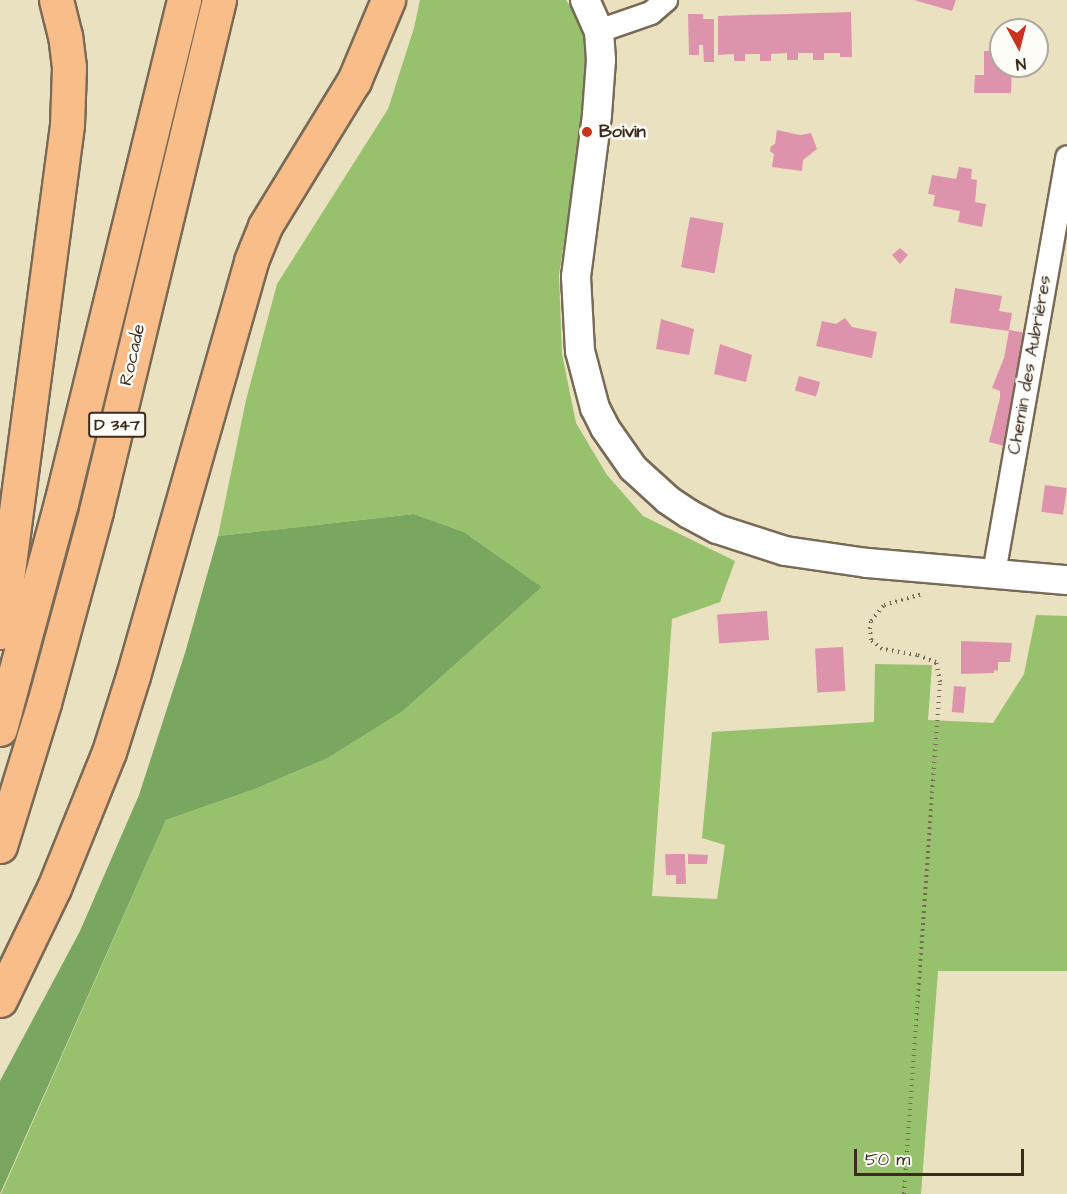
<!DOCTYPE html>
<html>
<head>
<meta charset="utf-8">
<style>
  body { margin:0 }
  #map { position:relative; width:1067px; height:1194px; overflow:hidden; background:#eae1c0; font-family:"Architects Daughter",sans-serif }
  div>[style] { position:absolute }
  .green>* { inset:0; background:#97c16d }
  .forest>* { inset:0; background:#79a760 }
  .building>* { inset:0; background:#de93ac; transform-origin:0 0 }
  .path>* { height:4px; margin-top:-2px; transform-origin:0; background:repeating-linear-gradient(90deg,#786a57 0 1.5px,transparent 0 6px) }
  .roads { filter:drop-shadow(2px 0 #786a57) drop-shadow(-2px 0 #786a57) drop-shadow(0 2px #786a57) drop-shadow(0 -2px #786a57) }
  .minor>* { height:22px; margin:-11px; padding:0 11px; transform-origin:11px; border-radius:11px; background:#fff }
  .tertiary>* { height:28px; margin:-14px; padding:0 14px; transform-origin:14px; border-radius:14px; background:#fff }
  .trunk>* { height:33px; margin:-16.5px; padding:0 16.5px; transform-origin:16.5px; border-radius:16.5px; background:#f8bd89 }
  .dots>* { width:16px; height:16px; translate:-50% -50%; box-sizing:border-box; border:3px solid #fdfcf7; border-radius:50% }
  span { translate:-50% -50%; white-space:nowrap; text-align:center; line-height:1.15; -webkit-text-stroke:5px #fdfcf7; paint-order:stroke }
  .shield-label span { padding:2px 4px; background:#fdfcf7; border:2px solid; border-radius:4px; -webkit-text-stroke-width:0 }
  .shield-label { font-size:16px; color:#3b2a1e; font-weight:700 }
  .poi-label { font-size:18px; color:#3b2a1e; font-weight:700 }
  .left { translate:0 -50%; text-align:left }
  .street-label { font-size:18px; color:#3b2a1e }
  .north { position:absolute; left:989px; top:18px; width:60px; height:60px; box-sizing:border-box; background:#fdfcf7; border:2px solid #afa8a0; border-radius:50%; rotate:173deg; font-size:16px; font-weight:700; line-height:24px; text-align:center; color:#3b2a1e }
  .north::after { content:''; display:block; margin:auto; width:21px; height:27px; background:#c8321e; clip-path:polygon(50% 0,100% 100%,50% 72%,0 100%) }
  .scale { position:absolute; left:854px; top:1149px; width:170px; height:27px; box-sizing:border-box; border:3px solid #3b2a1e; border-top:0; padding-left:8px; font-size:18px; line-height:21px; white-space:nowrap; color:#3b2a1e; -webkit-text-stroke:4px #fdfcf7; paint-order:stroke }
</style>
</head>
<body>
<div id="map">
  <div class="green">
    <div style="clip-path:polygon(420px 0,566px 0,588px 35px,588px 81px,559px 275px,562px 354px,576px 423px,607px 475px,643px 516px,735px 561px,720px 602px,672px 619px,652px 896px,717px 899px,725px 845px,702px 838px,712px 732px,874px 722px,875px 664px,932px 665px,928px 720px,993px 723px,1024px 674px,1036px 615px,1067px 616px,1067px 971px,938px 971px,921px 1194px,1px 1194px,166px 820px,255px 789px,328px 758px,403px 711px,542px 587px,464px 532px,414px 514px,218px 536px,246px 400px,277px 284px,388px 109px,414px 28px)"></div>
  </div>
  <div class="forest">
    <div style="clip-path:polygon(414px 514px,464px 532px,542px 587px,403px 711px,328px 758px,255px 789px,166px 820px,0 1194px,0 1081px,80px 931px,139px 795px,185px 653px,218px 536px)"></div>
  </div>
  <div class="building">
    <div style="clip-path:polygon(914px 0,956px 0,952px 11px)"></div>
    <div style="clip-path:polygon(851px 12px,852px 57px,840px 57px,840px 53px,824px 53px,824px 60px,813px 60px,813px 53px,798px 53px,798px 60px,787px 60px,787px 53px,771px 54px,771px 61px,760px 61px,760px 54px,745px 54px,745px 61px,734px 61px,734px 54px,718px 55px,718px 16px)"></div>
    <div style="clip-path:polygon(688px 14px,703px 14px,703px 19px,714px 19px,714px 62px,704px 62px,703px 45px,699px 45px,699px 55px,689px 55px)"></div>
    <div style="clip-path:polygon(984px 51px,1001px 51px,1001px 66px,1012px 66px,1011px 93px,974px 93px,975px 75px,984px 75px)"></div>
    <div style="clip-path:polygon(777px 130px,800px 135px,811px 133px,817px 149px,803px 160px,802px 171px,772px 167px,774px 154px,770px 151px,771px 146px,775px 144px)"></div>
    <div style="clip-path:polygon(959px 167px,972px 169px,971px 179px,977px 180px,975px 202px,986px 204px,982px 227px,958px 222px,960px 211px,933px 206px,935px 195px,928px 194px,932px 175px,956px 179px)"></div>
    <div style="left:690px;top:217px;width:34px;height:51px;rotate:10deg"></div>
    <div style="clip-path:polygon(900px 248px,908px 255px,900px 264px,892px 255px)"></div>
    <div style="clip-path:polygon(955px 288px,1002px 296px,999px 311px,1012px 313px,1009px 330px,1026px 333px,1004px 446px,989px 442px,1000px 398px,1000px 391px,992px 388px,1004px 358px,1009px 331px,950px 323px)"></div>
    <div style="clip-path:polygon(845px 318px,852px 327px,877px 332px,872px 358px,816px 346px,822px 321px,836px 324px)"></div>
    <div style="clip-path:polygon(661px 319px,694px 329px,689px 355px,656px 349px)"></div>
    <div style="clip-path:polygon(720px 344px,752px 355px,746px 382px,714px 374px)"></div>
    <div style="left:799px;top:376px;width:22px;height:15px;rotate:16deg"></div>
    <div style="left:1045px;top:485px;width:22px;height:27px;rotate:8deg"></div>
    <div style="left:767px;top:611px;width:29px;height:50px;rotate:86deg"></div>
    <div style="clip-path:polygon(961px 641px,1012px 643px,1010px 662px,998px 662px,998px 671px,994px 670px,994px 673px,961px 674px)"></div>
    <div style="left:843px;top:647px;width:44px;height:28px;rotate:87deg"></div>
    <div style="left:954px;top:686px;width:12px;height:26px;rotate:5deg"></div>
    <div style="clip-path:polygon(665px 854px,685px 854px,686px 884px,676px 884px,676px 875px,666px 875px)"></div>
    <div style="clip-path:polygon(688px 854px,708px 855px,707px 864px,688px 864px)"></div>
  </div>
  <div class="path">
    <div style="left:904px;top:1194px;width:513px;rotate:-85.98deg"></div>
    <div style="left:940px;top:682px;width:20px;rotate:-101deg"></div>
    <div style="left:936px;top:662px;width:20px;rotate:-160deg"></div>
    <div style="left:917px;top:655px;width:36px;rotate:-170deg"></div>
    <div style="left:882px;top:649px;width:14px;rotate:-141deg"></div>
    <div style="left:871px;top:640px;width:11px;rotate:-95deg"></div>
    <div style="left:870px;top:629px;width:8px;rotate:-83deg"></div>
    <div style="left:871px;top:621px;width:21px;rotate:-51deg"></div>
    <div style="left:884px;top:605px;width:40px;rotate:-16deg"></div>
  </div>
  <div class="roads">
    <div class="minor">
      <div style="left:599px;top:31px;width:55px;rotate:-19.1deg"></div>
      <div style="left:651px;top:13px;width:20px;rotate:-41deg"></div>
      <div style="left:994px;top:573px;width:422px;rotate:-80deg"></div>
    </div>
    <div class="tertiary">
      <div style="left:585px;top:0;width:34px;rotate:66deg"></div>
      <div style="left:599px;top:31px;width:29px;rotate:86deg"></div>
      <div style="left:601px;top:60px;width:55px;rotate:94.2deg"></div>
      <div style="left:597px;top:115px;width:163px;rotate:97.4deg"></div>
      <div style="left:576px;top:277px;width:74px;rotate:86.9deg"></div>
      <div style="left:580px;top:351px;width:59px;rotate:75.3deg"></div>
      <div style="left:595px;top:408px;width:22px;rotate:63deg"></div>
      <div style="left:605px;top:428px;width:49px;rotate:55deg"></div>
      <div style="left:633px;top:468px;width:47px;rotate:42.4deg"></div>
      <div style="left:668px;top:500px;width:25px;rotate:34deg"></div>
      <div style="left:689px;top:514px;width:32px;rotate:28deg"></div>
      <div style="left:717px;top:529px;width:71px;rotate:17.9deg"></div>
      <div style="left:785px;top:551px;width:83px;rotate:8.3deg"></div>
      <div style="left:867px;top:563px;width:201px;rotate:4.9deg"></div>
    </div>
    <div class="trunk">
      <div style="left:0;top:632px;width:511px;rotate:-82.47deg"></div>
      <div style="left:67px;top:125px;width:58px;rotate:-88deg"></div>
      <div style="left:69px;top:67px;width:31px;rotate:-97deg"></div>
      <div style="left:65px;top:36px;width:37px;rotate:-104deg"></div>
      <div style="left:0;top:729px;width:234px;rotate:-74.9deg"></div>
      <div style="left:61px;top:503px;width:518px;rotate:-76.26deg"></div>
      <div style="left:0;top:846px;width:150px;rotate:-72.9deg"></div>
      <div style="left:44px;top:703px;width:199px;rotate:-74.8deg"></div>
      <div style="left:96px;top:511px;width:526px;rotate:-76.47deg"></div>
      <div style="left:0;top:1000px;width:124px;rotate:-64.3deg"></div>
      <div style="left:54px;top:888px;width:147px;rotate:-68deg"></div>
      <div style="left:109px;top:752px;width:80px;rotate:-72.5deg"></div>
      <div style="left:133px;top:676px;width:431px;rotate:-74.1deg"></div>
      <div style="left:251px;top:261px;width:38px;rotate:-68deg"></div>
      <div style="left:265px;top:226px;width:170px;rotate:-58.5deg"></div>
      <div style="left:354px;top:81px;width:88px;rotate:-67.2deg"></div>
    </div>
  </div>
  <div class="dots">
    <div style="left:587px;top:132px;background:#c8321e"></div>
  </div>
  <div class="shield-label">
    <span style="left:117px;top:425px">D 347</span>
  </div>
  <div class="poi-label">
    <span class="left" style="left:599px;top:132px">Boivin</span>
  </div>
  <div class="street-label">
    <span style="left:133px;top:355px;rotate:-77deg">Rocade</span>
    <span style="left:1030px;top:365px;rotate:-80deg">Chemin des Aubrières</span>
  </div>
  <div class="north">N</div>
  <div class="scale">50 m</div>
</div>
</body>
</html>
